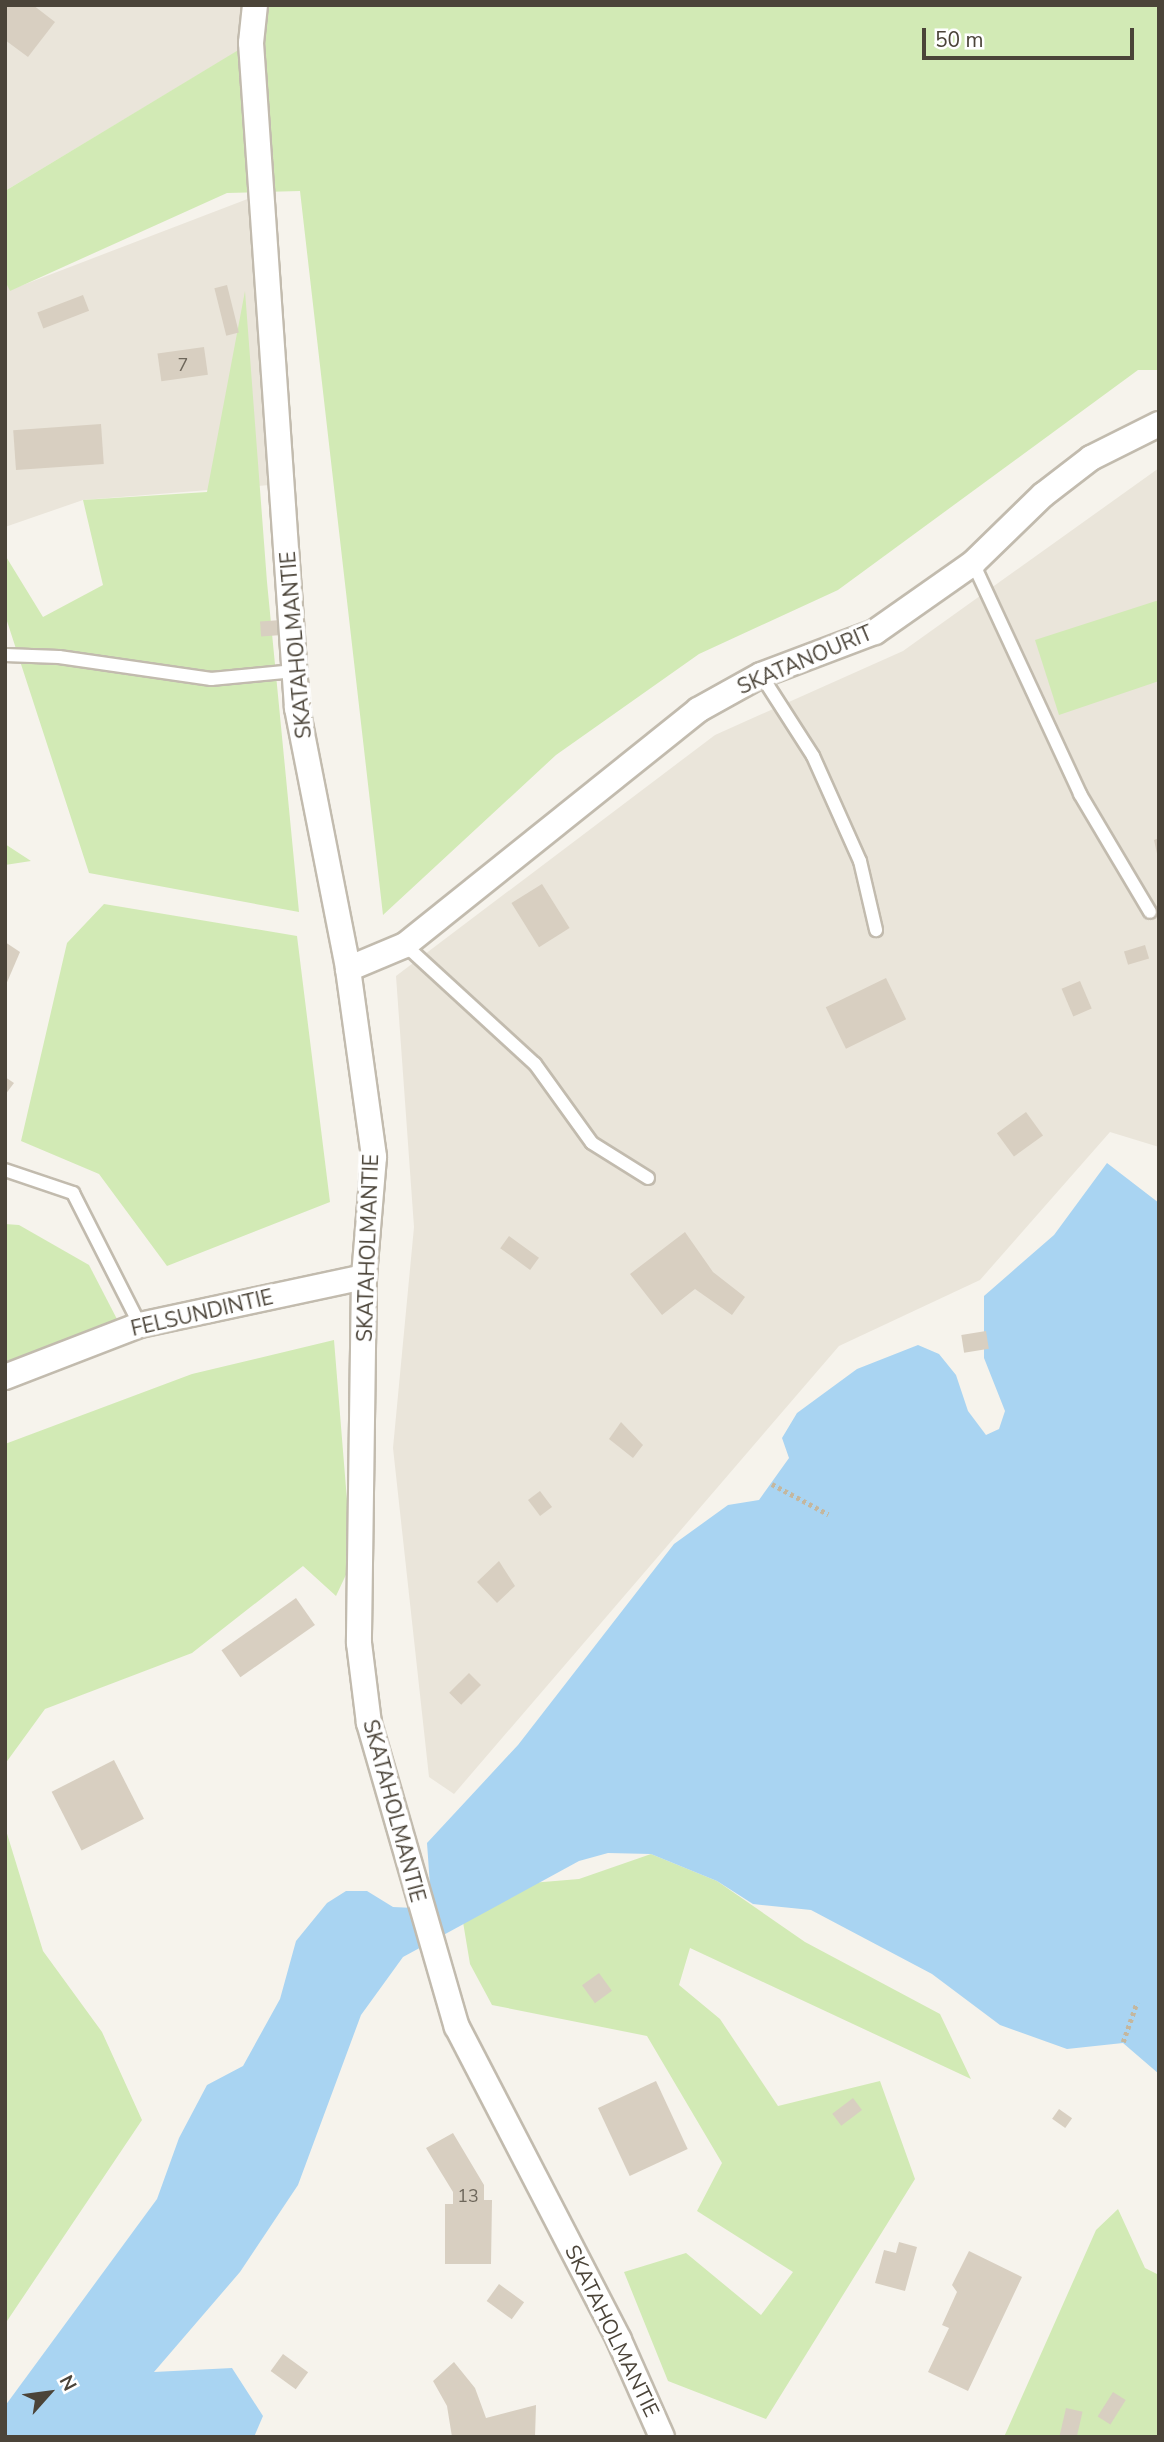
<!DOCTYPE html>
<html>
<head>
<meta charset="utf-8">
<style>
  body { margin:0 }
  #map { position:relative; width:1164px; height:2442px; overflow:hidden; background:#f6f3ec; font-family:"Nunito Sans",sans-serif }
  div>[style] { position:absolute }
  .residential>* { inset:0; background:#eae5da }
  .green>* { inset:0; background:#d2eab5 }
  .water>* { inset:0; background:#a9d4f2 }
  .building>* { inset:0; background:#d8cfc1; transform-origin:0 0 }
  .path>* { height:4.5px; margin-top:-2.25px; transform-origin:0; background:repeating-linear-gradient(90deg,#c4b79f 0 3.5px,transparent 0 7px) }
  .roads { filter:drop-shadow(2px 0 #c2bbae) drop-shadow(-2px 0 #c2bbae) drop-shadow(0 2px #c2bbae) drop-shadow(0 -2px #c2bbae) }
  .service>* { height:12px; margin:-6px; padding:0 6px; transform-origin:6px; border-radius:6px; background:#fff }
  .minor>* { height:24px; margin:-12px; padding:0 12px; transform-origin:12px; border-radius:12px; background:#fff }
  span { translate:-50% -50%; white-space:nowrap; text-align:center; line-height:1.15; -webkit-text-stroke:7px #fff; paint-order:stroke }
  .number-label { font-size:18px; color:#6e675b }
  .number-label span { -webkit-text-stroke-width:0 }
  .street-label { font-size:21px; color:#4b4439 }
  .frame { position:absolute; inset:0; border:7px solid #4b4439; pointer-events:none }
  .north { position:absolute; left:14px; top:2358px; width:70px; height:70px; -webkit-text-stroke:5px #fff; paint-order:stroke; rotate:62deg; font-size:19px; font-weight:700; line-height:28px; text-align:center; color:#4b4439 }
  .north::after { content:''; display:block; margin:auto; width:24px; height:32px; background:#4b4439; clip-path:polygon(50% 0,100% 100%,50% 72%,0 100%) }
  .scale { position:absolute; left:922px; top:28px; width:212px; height:32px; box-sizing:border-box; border:4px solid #4b4439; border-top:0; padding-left:9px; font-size:21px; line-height:24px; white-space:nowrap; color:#4b4439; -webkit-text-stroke:5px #fff; paint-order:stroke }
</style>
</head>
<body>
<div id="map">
  <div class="residential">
    <div style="clip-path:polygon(5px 5px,259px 5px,251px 43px,5px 191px)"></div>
    <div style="clip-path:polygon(263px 193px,283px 484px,83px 500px,5px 527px,5px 281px,10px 290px)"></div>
    <div style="clip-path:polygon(1159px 468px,1159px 1147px,1110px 1132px,980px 1280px,839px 1346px,454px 1794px,429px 1777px,393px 1448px,414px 1227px,396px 976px,715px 735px,903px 651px)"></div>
  </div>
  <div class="green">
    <div style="clip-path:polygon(259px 5px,1159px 5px,1159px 370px,1138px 370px,838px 590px,699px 654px,556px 755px,383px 915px,300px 191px,227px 193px,10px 291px,5px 281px,5px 191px,250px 43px)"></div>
    <div style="clip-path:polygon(245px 291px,267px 582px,299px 912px,89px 873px,5px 615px,5px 555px,43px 617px,103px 585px,83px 500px,207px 492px)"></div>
    <div style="clip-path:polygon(1159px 600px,1159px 681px,1059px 715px,1035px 640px)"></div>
    <div style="clip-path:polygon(5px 844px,31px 861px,5px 865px)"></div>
    <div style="clip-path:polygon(104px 904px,297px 936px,330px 1202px,167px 1266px,99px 1174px,21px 1141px,67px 943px)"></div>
    <div style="clip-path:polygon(5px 1224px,19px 1225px,89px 1265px,119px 1323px,5px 1364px)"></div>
    <div style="clip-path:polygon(334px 1340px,352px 1562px,336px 1596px,303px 1566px,192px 1653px,45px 1709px,5px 1764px,5px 1444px,192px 1374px)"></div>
    <div style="clip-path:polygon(5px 1827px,43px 1951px,102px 2032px,142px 2120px,5px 2324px)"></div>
    <div style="clip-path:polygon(651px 1854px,717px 1881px,805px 1942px,940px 2014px,971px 2079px,690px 1948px,679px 1985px,720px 2019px,778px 2106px,880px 2081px,915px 2179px,766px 2419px,668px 2381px,624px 2272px,686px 2253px,761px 2315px,793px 2272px,697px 2211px,722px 2163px,647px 2036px,492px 2005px,470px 1964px,463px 1922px,531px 1883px,579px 1879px)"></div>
    <div style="clip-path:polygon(1118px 2209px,1145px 2268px,1159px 2275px,1159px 2437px,1004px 2437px,1096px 2230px)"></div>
  </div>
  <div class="water">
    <div style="clip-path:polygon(1107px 1163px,1159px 1203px,1159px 2074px,1123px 2043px,1067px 2049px,1000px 2025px,932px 1974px,811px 1910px,753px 1904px,717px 1881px,651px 1854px,608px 1853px,579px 1861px,403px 1957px,361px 2015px,298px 2185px,240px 2272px,154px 2372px,232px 2368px,263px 2416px,254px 2437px,5px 2437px,5px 2406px,157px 2199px,179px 2138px,207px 2085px,243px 2066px,280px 1999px,296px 1941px,327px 1903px,346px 1891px,367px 1891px,393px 1907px,414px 1908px,430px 1886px,427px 1843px,518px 1745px,674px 1544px,728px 1505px,759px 1500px,789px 1458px,782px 1438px,797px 1413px,857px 1369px,918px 1345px,939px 1354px,956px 1375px,968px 1411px,986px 1435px,999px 1429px,1005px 1411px,984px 1358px,984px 1296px,1054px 1235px)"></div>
  </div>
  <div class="building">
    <div style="clip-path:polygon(5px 5px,33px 5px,55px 22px,28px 57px,5px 40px)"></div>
    <div style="left:227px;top:285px;width:49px;height:13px;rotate:76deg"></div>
    <div style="left:83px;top:295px;width:17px;height:49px;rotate:69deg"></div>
    <div style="left:204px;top:347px;width:28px;height:47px;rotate:82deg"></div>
    <div style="left:101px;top:424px;width:40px;height:88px;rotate:86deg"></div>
    <div style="left:281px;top:620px;width:15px;height:21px;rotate:86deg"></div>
    <div style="clip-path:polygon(1159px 838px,1159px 858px,1158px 858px,1154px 840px)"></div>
    <div style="left:542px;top:884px;width:52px;height:36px;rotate:58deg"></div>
    <div style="clip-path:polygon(5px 942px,20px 952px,5px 987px)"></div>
    <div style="left:1145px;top:945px;width:14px;height:22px;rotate:73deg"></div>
    <div style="left:886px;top:978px;width:46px;height:67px;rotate:64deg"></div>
    <div style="left:1080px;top:981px;width:30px;height:20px;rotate:67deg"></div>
    <div style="clip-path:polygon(5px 1077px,14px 1083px,5px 1095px)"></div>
    <div style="left:1026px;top:1112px;width:29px;height:36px;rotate:54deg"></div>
    <div style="clip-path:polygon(685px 1232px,713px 1272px,745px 1297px,732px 1315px,695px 1289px,662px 1315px,630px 1274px)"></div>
    <div style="left:509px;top:1236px;width:37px;height:15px;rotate:36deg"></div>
    <div style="left:986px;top:1331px;width:18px;height:25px;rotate:81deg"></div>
    <div style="clip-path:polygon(621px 1422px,643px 1445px,633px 1458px,609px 1439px)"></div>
    <div style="left:540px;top:1491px;width:20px;height:15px;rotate:53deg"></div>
    <div style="clip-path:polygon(499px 1561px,515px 1586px,497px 1603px,477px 1582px)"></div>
    <div style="left:296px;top:1598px;width:33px;height:91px;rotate:55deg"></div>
    <div style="left:469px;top:1673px;width:17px;height:28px;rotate:45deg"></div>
    <div style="left:114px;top:1760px;width:66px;height:70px;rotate:63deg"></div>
    <div style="left:599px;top:1973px;width:22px;height:21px;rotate:54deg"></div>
    <div style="left:656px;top:2081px;width:75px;height:64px;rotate:65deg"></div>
    <div style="left:853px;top:2098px;width:15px;height:26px;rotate:53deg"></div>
    <div style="left:1059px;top:2109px;width:16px;height:12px;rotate:35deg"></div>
    <div style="clip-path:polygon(453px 2133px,484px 2185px,484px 2200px,492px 2200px,491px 2264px,445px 2264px,445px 2204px,453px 2204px,453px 2192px,426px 2148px)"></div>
    <div style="clip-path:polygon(899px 2242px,917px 2247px,905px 2291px,875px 2283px,884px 2250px,896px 2253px)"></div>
    <div style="clip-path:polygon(969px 2251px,1022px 2277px,968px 2391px,928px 2372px,949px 2328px,942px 2325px,957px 2292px,952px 2285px)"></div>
    <div style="left:499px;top:2284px;width:31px;height:21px;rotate:36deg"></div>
    <div style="left:283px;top:2354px;width:31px;height:21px;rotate:36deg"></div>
    <div style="clip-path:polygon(454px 2362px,475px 2388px,486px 2418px,536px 2405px,535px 2437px,452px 2437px,447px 2406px,433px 2381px)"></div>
    <div style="left:1113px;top:2392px;width:15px;height:29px;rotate:32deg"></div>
    <div style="left:1066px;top:2408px;width:17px;height:28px;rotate:13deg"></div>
  </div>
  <div class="path">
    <div style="left:772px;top:1484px;width:64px;rotate:28.2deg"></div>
    <div style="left:1123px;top:2042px;width:42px;rotate:-70.7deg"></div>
  </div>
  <div class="roads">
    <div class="service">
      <div style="left:973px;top:563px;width:255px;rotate:65.1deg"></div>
      <div style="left:1080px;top:794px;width:137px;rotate:59.3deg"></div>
      <div style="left:5px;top:655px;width:54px;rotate:2.1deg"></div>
      <div style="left:59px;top:657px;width:154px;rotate:8.2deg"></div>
      <div style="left:211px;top:679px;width:84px;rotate:-5.4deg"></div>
      <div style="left:761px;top:675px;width:96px;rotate:57.3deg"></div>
      <div style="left:813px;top:756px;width:115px;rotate:65.9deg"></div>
      <div style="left:860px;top:861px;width:71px;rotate:76.9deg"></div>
      <div style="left:405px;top:945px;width:176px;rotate:42.5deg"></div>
      <div style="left:535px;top:1064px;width:97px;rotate:54.2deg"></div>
      <div style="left:592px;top:1143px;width:66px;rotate:32deg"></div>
      <div style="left:5px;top:1170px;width:72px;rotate:18.7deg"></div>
      <div style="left:73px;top:1193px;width:148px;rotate:63.1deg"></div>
    </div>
    <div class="minor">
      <div style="left:255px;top:5px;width:38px;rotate:96deg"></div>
      <div style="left:251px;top:43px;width:667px;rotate:86.04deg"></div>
      <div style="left:297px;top:708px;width:266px;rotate:78.9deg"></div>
      <div style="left:348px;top:969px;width:190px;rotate:82.1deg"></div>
      <div style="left:374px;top:1157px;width:120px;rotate:94.8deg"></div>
      <div style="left:364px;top:1277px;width:366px;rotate:90.8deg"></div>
      <div style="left:359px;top:1643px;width:81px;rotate:82.9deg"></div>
      <div style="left:369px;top:1723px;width:316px;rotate:73.9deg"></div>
      <div style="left:457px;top:2027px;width:352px;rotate:62.6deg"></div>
      <div style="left:619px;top:2340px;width:106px;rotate:66.1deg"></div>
      <div style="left:348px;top:969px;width:62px;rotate:-22.8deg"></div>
      <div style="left:405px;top:945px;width:376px;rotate:-38.7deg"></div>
      <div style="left:698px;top:710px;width:72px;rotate:-29.1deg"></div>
      <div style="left:761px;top:675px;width:122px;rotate:-20.7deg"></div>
      <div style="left:875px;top:632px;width:120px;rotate:-35.1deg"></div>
      <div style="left:973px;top:563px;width:98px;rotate:-44.2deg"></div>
      <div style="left:1043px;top:495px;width:61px;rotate:-37.6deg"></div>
      <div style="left:1091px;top:458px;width:76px;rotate:-26.6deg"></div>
      <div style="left:5px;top:1377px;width:145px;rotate:-21.1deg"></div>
      <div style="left:140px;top:1325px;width:229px;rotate:-12.1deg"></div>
    </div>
  </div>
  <div class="number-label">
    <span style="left:183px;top:365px">7</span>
    <span style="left:468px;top:2196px">13</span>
  </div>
  <div class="street-label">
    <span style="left:296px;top:645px;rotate:-95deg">SKATAHOLMANTIE</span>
    <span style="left:805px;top:660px;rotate:-23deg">SKATANOURIT</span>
    <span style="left:368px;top:1248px;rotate:-88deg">SKATAHOLMANTIE</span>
    <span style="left:202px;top:1313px;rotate:-13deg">FELSUNDINTIE</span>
    <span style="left:394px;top:1811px;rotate:75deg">SKATAHOLMANTIE</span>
    <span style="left:612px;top:2331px;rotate:64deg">SKATAHOLMANTIE</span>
  </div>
  <div class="frame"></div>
  <div class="north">N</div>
  <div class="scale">50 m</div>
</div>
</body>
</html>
